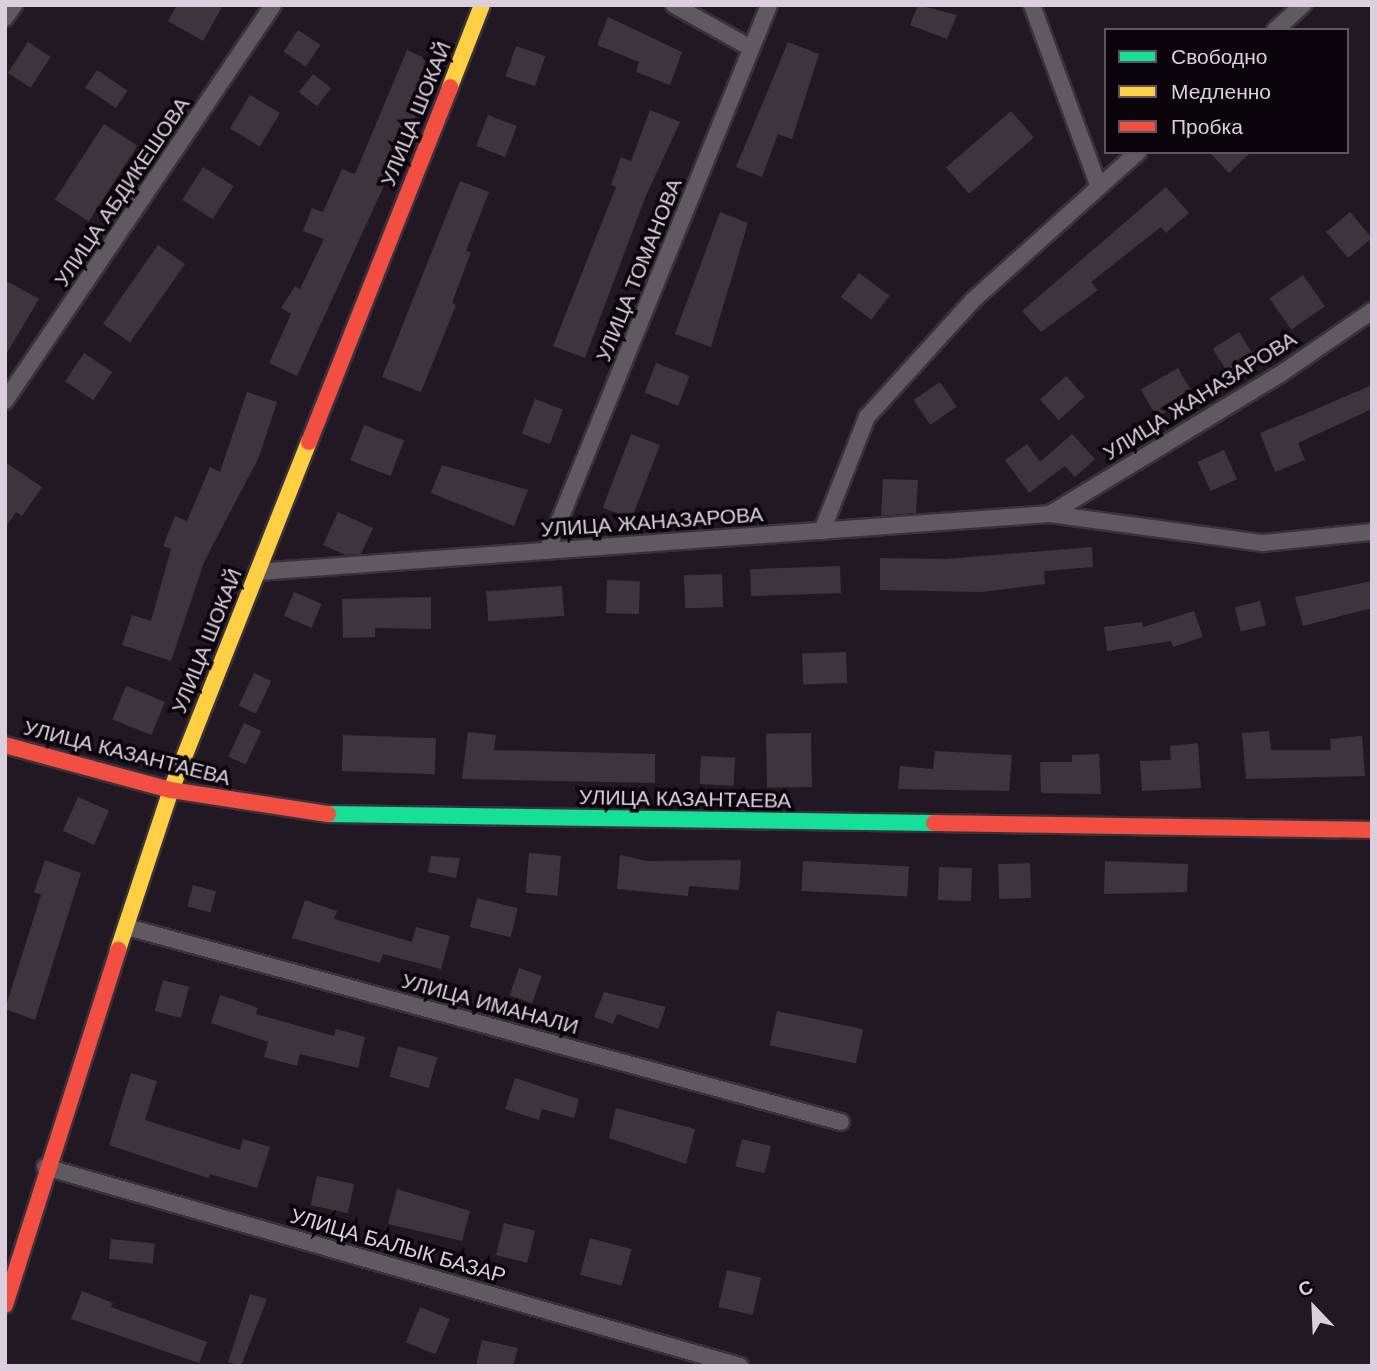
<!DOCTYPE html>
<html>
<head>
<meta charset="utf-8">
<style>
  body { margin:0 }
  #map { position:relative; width:1377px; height:1371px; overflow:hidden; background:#221824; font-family:Arial,sans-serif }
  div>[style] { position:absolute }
  .building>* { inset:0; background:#3d343e; transform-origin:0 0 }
  .roads { filter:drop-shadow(2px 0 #39323b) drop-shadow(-2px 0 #39323b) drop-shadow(0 2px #39323b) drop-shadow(0 -2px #39323b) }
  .street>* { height:16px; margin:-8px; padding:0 8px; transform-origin:8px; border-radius:8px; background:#615962 }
  .fast>* { height:16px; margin:-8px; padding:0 8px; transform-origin:8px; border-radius:8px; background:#16e098 }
  .slow>* { height:16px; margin:-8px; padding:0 8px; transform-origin:8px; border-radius:8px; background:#ffcf43 }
  .jam>* { height:16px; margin:-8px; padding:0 8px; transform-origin:8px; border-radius:8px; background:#f24e42 }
  span { translate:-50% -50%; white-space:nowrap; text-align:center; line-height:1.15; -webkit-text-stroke:7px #0b040c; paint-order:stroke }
  .street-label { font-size:21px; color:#dbcfdd }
  .frame { position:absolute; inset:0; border:7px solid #dbcfdd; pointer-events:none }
  .legend { position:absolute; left:1104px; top:28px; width:245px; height:126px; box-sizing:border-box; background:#0b040c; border:2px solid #5e5560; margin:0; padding:9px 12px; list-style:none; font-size:21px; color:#dbcfdd }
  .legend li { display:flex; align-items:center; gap:14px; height:35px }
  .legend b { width:35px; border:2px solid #5e5560 }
  .north { position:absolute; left:1279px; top:1273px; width:70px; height:70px; -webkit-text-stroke:5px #0b040c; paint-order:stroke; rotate:337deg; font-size:19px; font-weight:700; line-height:28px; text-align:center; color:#dbcfdd }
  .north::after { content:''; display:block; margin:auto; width:24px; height:32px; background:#dbcfdd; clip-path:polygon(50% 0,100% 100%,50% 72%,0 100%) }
</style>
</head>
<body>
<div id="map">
  <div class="building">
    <div style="clip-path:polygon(177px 5px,223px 5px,203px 41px,168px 21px)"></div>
    <div style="clip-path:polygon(918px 5px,957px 15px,947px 39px,910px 25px)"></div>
    <div style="clip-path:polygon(608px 17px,682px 52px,670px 85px,636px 72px,639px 62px,597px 45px)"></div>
    <div style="left:298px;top:30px;width:27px;height:26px;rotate:34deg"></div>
    <div style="left:28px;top:42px;width:27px;height:37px;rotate:33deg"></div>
    <div style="clip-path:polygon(788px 42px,819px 54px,792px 139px,778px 134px,762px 177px,736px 167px)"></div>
    <div style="left:516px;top:46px;width:31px;height:32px;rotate:19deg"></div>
    <div style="clip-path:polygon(407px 50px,434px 62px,419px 95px,424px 98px,297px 376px,269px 363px,291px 314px,281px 308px,295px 286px,300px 289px,324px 239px,303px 231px,312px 208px,323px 212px,342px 169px,355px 174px)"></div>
    <div style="left:97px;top:70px;width:37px;height:21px;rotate:34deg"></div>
    <div style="left:313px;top:74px;width:23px;height:23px;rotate:38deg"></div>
    <div style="left:250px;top:95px;width:35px;height:39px;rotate:31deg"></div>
    <div style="clip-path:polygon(650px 110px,680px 122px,645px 198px,585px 358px,553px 346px,616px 187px,611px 185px,621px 157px,631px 161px)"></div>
    <div style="left:1011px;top:111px;width:35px;height:86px;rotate:49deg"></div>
    <div style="left:488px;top:115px;width:31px;height:33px;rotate:21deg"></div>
    <div style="left:104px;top:124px;width:40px;height:90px;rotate:33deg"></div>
    <div style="clip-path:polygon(1209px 152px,1251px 152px,1229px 173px)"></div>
    <div style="left:203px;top:167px;width:36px;height:39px;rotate:32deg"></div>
    <div style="clip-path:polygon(460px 181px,489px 192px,466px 251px,471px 252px,452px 303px,456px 305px,421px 392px,382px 377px)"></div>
    <div style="clip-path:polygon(1166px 187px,1189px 213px,1166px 233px,1161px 227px,1091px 282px,1098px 290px,1041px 332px,1022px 311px)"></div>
    <div style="clip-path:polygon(720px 212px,748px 223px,711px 347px,675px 334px)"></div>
    <div style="left:1350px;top:212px;width:34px;height:31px;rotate:50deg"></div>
    <div style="left:158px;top:245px;width:33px;height:96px;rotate:35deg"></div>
    <div style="left:859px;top:273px;width:38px;height:30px;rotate:37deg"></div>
    <div style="left:1303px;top:275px;width:38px;height:41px;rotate:55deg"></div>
    <div style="clip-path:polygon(5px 280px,39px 299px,5px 356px)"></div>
    <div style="left:1239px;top:332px;width:34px;height:31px;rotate:58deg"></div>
    <div style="left:84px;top:353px;width:34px;height:34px;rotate:34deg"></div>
    <div style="left:656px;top:363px;width:36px;height:32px;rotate:21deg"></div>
    <div style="left:1178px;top:368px;width:32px;height:43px;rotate:60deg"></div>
    <div style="left:1066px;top:376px;width:28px;height:35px;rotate:48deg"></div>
    <div style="left:940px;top:382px;width:30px;height:32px;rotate:56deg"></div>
    <div style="clip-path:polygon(1372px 385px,1372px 409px,1298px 443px,1305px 460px,1275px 472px,1260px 433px)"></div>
    <div style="clip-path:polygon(247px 392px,277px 402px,259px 457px,204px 562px,171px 661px,122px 645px,132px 615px,151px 621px,171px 549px,163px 546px,175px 516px,187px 521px,210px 467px,220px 472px)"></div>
    <div style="left:535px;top:399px;width:30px;height:37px;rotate:21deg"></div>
    <div style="left:364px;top:425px;width:43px;height:38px;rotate:21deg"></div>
    <div style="left:631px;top:434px;width:31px;height:79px;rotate:21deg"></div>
    <div style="clip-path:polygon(1072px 434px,1095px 459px,1075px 477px,1065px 466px,1029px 493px,1005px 460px,1027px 444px,1040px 462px)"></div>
    <div style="left:1224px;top:450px;width:32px;height:29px;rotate:66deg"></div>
    <div style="clip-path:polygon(5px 462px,42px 487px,22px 516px,16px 512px,5px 528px)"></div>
    <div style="clip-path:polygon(442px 465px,528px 490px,514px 526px,431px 493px)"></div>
    <div style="clip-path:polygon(883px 479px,918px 480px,916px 513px,881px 516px)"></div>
    <div style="clip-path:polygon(338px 512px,373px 528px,361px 554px,346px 555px,323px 545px)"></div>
    <div style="clip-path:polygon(1092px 547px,1093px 567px,1044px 571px,1045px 584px,981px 592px,880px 590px,880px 558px,945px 559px)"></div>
    <div style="left:840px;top:566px;width:27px;height:90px;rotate:88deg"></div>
    <div style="left:722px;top:574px;width:33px;height:38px;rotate:88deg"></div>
    <div style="left:607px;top:580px;width:33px;height:33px;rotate:2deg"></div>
    <div style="clip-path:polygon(1372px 581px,1372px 608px,1303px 626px,1295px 597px)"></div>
    <div style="left:562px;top:586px;width:30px;height:76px;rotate:86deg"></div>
    <div style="left:294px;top:592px;width:30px;height:26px;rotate:23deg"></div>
    <div style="clip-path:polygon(431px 597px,431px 629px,375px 628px,375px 637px,343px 638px,342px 599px)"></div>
    <div style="left:1260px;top:601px;width:25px;height:26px;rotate:76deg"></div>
    <div style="clip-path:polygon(1194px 611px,1203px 637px,1173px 647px,1171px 641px,1107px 651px,1104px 627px,1142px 622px,1143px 627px)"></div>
    <div style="left:846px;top:652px;width:31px;height:44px;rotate:88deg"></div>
    <div style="left:254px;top:673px;width:19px;height:36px;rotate:25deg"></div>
    <div style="left:126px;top:686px;width:42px;height:36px;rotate:22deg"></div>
    <div style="left:244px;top:723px;width:19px;height:37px;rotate:25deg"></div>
    <div style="clip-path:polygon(1269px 731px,1271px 750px,1331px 750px,1330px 739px,1362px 736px,1365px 776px,1246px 779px,1242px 733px)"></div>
    <div style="clip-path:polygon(468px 732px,496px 735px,494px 750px,655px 754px,655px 783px,462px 779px)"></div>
    <div style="left:811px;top:733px;width:54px;height:45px;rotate:89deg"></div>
    <div style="left:343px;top:735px;width:93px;height:36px;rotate:2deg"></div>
    <div style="clip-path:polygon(1198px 743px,1201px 788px,1142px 791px,1140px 761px,1171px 760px,1170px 746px)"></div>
    <div style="clip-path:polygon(935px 751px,1012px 755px,1009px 791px,898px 789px,900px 766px,933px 769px)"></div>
    <div style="clip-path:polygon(1099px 754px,1101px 794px,1041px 793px,1040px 762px,1072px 762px,1072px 755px)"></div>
    <div style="left:701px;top:756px;width:34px;height:28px;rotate:3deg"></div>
    <div style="left:78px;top:797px;width:34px;height:37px;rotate:24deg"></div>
    <div style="left:529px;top:853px;width:32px;height:40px;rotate:5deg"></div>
    <div style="clip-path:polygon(620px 855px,647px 861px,741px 860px,739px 890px,689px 886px,688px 896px,617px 889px)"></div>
    <div style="clip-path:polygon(431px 856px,460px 858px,456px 878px,428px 872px)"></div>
    <div style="clip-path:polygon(45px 860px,81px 873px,35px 1020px,5px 1009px,41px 895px,34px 892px)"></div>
    <div style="left:803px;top:861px;width:106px;height:30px;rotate:3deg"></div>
    <div style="clip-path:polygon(1105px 861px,1188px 864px,1187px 892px,1104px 894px)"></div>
    <div style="left:1030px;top:863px;width:35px;height:32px;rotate:88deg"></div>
    <div style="left:939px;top:867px;width:33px;height:33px;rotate:2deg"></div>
    <div style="left:193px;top:885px;width:24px;height:22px;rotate:15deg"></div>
    <div style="left:477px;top:898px;width:42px;height:30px;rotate:14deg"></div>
    <div style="clip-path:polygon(305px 900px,337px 911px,334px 919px,412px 942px,416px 927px,450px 936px,441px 969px,383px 954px,380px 963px,292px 938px)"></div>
    <div style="left:519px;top:968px;width:24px;height:29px;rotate:19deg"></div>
    <div style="left:163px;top:980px;width:27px;height:32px;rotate:15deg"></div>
    <div style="clip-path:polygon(604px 992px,666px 1007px,658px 1029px,617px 1014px,613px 1024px,594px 1017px)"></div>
    <div style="clip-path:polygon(220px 995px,258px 1008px,256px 1014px,334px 1036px,336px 1029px,365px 1037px,358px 1068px,300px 1054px,297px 1066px,264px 1057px,268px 1042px,211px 1023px)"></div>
    <div style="left:777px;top:1011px;width:88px;height:35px;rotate:12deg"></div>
    <div style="left:398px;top:1046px;width:41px;height:32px;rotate:16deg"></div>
    <div style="clip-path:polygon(131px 1073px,157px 1081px,145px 1120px,240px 1150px,243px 1139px,270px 1147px,257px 1188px,210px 1174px,208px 1178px,109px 1145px)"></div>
    <div style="clip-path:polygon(515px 1078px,579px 1099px,574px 1118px,542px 1109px,539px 1120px,505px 1109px)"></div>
    <div style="clip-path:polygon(616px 1108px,695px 1129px,686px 1164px,609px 1138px)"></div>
    <div style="left:742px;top:1139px;width:30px;height:28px;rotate:14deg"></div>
    <div style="left:317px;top:1176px;width:38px;height:30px;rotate:12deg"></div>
    <div style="clip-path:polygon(397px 1189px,470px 1211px,462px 1241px,388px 1224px)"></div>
    <div style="left:504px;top:1223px;width:32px;height:33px;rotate:14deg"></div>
    <div style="left:590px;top:1238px;width:43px;height:38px;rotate:15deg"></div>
    <div style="left:111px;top:1239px;width:44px;height:20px;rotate:6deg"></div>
    <div style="left:727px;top:1270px;width:35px;height:38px;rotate:13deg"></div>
    <div style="clip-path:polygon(82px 1291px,113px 1303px,111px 1307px,207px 1342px,199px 1363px,71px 1319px)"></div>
    <div style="clip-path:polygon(250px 1294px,267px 1299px,241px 1366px,228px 1362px)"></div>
    <div style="left:420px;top:1307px;width:32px;height:38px;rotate:22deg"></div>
    <div style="clip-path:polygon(482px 1340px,518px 1348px,513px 1366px,476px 1366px)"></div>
  </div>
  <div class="roads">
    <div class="street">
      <div style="left:674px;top:5px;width:88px;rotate:29.2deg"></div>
      <div style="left:1032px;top:5px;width:194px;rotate:69.8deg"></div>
      <div style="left:5px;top:18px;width:16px;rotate:-55deg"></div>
      <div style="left:1275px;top:30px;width:38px;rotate:-42deg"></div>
      <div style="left:5px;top:401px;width:478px;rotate:-55.9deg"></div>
      <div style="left:1050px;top:514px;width:268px;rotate:-31.3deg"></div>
      <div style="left:1279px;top:375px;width:113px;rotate:-34.5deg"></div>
      <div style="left:822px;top:531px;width:123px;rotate:-68.5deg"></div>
      <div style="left:867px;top:417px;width:156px;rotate:-47.8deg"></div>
      <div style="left:972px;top:301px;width:223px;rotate:-41.9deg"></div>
      <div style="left:547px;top:551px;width:589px;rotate:-67.87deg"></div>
      <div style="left:257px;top:572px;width:795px;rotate:-4.18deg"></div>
      <div style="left:1050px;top:514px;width:215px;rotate:7.8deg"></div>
      <div style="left:1263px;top:543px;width:110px;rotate:-5.8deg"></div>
      <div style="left:127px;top:927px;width:740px;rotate:15.28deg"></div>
      <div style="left:45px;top:1167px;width:723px;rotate:15.98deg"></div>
    </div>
    <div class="fast">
      <div style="left:328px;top:814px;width:606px;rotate:0.85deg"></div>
    </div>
    <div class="slow">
      <div style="left:450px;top:87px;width:88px;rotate:-68.7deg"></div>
      <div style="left:118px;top:950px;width:169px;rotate:-71.7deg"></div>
      <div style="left:171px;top:790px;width:374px;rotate:-68.4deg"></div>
    </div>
    <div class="jam">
      <div style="left:309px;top:442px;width:382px;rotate:-68.3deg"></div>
      <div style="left:5px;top:745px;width:172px;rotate:15.2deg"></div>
      <div style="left:171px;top:790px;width:159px;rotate:8.7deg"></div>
      <div style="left:934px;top:823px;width:438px;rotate:0.9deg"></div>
      <div style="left:5px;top:1305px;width:373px;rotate:-72.3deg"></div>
    </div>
  </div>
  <div class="street-label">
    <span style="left:416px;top:114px;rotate:-68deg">УЛИЦА ШОКАЙ</span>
    <span style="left:122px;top:192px;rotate:-56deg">УЛИЦА АБДИКЕШОВА</span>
    <span style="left:639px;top:270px;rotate:-68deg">УЛИЦА ТОМАНОВА</span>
    <span style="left:1200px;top:396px;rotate:-32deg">УЛИЦА ЖАНАЗАРОВА</span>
    <span style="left:652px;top:522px;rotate:-4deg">УЛИЦА ЖАНАЗАРОВА</span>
    <span style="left:207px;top:641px;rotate:-68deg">УЛИЦА ШОКАЙ</span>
    <span style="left:127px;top:753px;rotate:14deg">УЛИЦА КАЗАНТАЕВА</span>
    <span style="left:685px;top:799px;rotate:1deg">УЛИЦА КАЗАНТАЕВА</span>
    <span style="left:490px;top:1004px;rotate:15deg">УЛИЦА ИМАНАЛИ</span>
    <span style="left:398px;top:1246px;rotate:16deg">УЛИЦА БАЛЫК БАЗАР</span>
  </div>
  <div class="frame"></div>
  <ul class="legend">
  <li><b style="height:9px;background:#16e098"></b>Свободно</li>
  <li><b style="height:9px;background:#ffcf43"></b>Медленно</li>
  <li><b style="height:9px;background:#f24e42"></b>Пробка</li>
  </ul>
  <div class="north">С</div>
</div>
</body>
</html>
